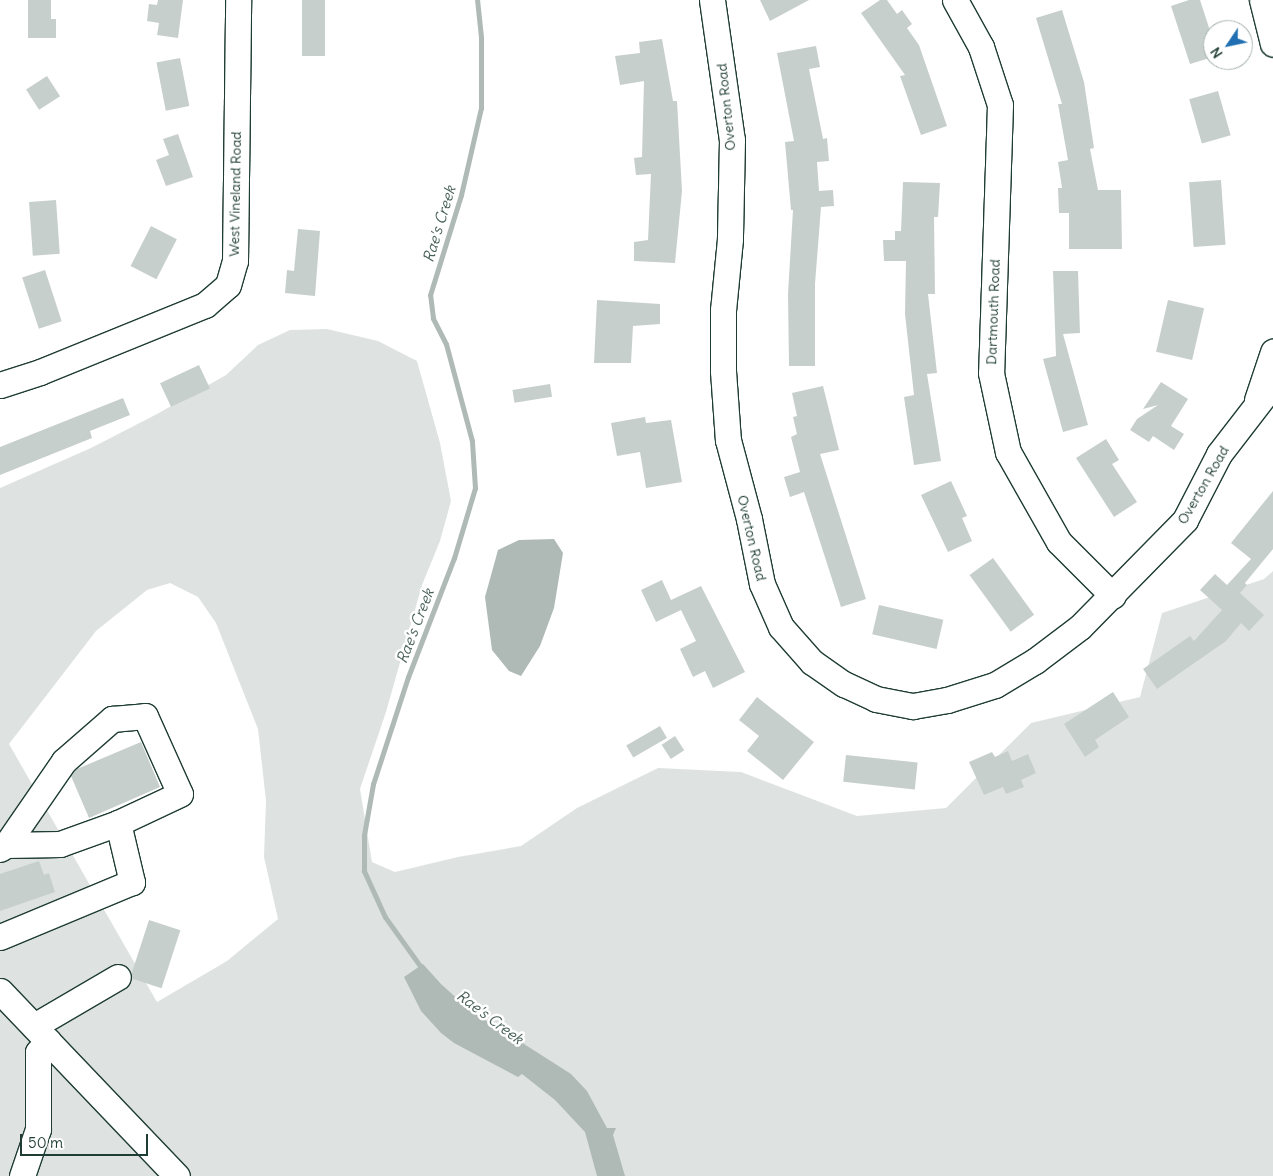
<!DOCTYPE html>
<html>
<head>
<meta charset="utf-8">
<style>
  body { margin:0 }
  #map { position:relative; width:1273px; height:1176px; overflow:hidden; background:#fff; font-family:Delius,sans-serif }
  div>[style] { position:absolute }
  .green>* { inset:0; background:#dee3e2 }
  .water>* { inset:0; background:#afbab7 }
  .stream>* { height:5px; margin:-2.5px; padding:0 2.5px; transform-origin:2.5px; border-radius:2.5px; background:#afbab7 }
  .building>* { inset:0; background:#c7cfcc; transform-origin:0 0 }
  .roads { filter:drop-shadow(1px 0 #1f3d34) drop-shadow(-1px 0 #1f3d34) drop-shadow(0 1px #1f3d34) drop-shadow(0 -1px #1f3d34) }
  .minor>* { height:25px; margin:-12.5px; padding:0 12.5px; transform-origin:12.5px; border-radius:12.5px; background:#fff }
  span { translate:-50% -50%; white-space:nowrap; text-align:center; line-height:1.15; -webkit-text-stroke:5px #fff; paint-order:stroke }
  .street-label { font-size:14px; color:#1f3d34 }
  .water-label { font-size:15px; color:#4a625b; font-style:italic }
  .north { position:absolute; left:1203px; top:20px; width:50px; height:50px; box-sizing:border-box; background:#fff; border:1px solid #a5b1ae; border-radius:50%; rotate:236deg; font-size:14px; font-weight:700; line-height:20px; text-align:center; color:#1f3d34 }
  .north::after { content:''; display:block; margin:auto; width:18px; height:22px; background:#1f6fb2; clip-path:polygon(50% 0,100% 100%,50% 72%,0 100%) }
  .scale { position:absolute; left:20px; top:1134px; width:128px; height:22px; box-sizing:border-box; border:2px solid #1f3d34; border-top:0; padding-left:6px; font-size:15px; line-height:18px; white-space:nowrap; color:#1f3d34; -webkit-text-stroke:4px #fff; paint-order:stroke }
</style>
</head>
<body>
<div id="map">
  <div class="green">
    <div style="clip-path:polygon(evenodd,327px 329px,378px 341px,417px 361px,440px 443px,451px 501px,440px 541px,422px 585px,386px 712px,360px 789px,372px 862px,395px 872px,458px 857px,521px 846px,577px 808px,658px 768px,741px 772px,857px 816px,946px 808px,1031px 723px,1140px 697px,1162px 613px,1264px 579px,1273px 571px,1273px 1176px,0 1176px,0 488px,91px 448px,157px 414px,226px 375px,258px 345px,290px 330px,327px 329px,170px 583px,198px 597px,216px 623px,258px 729px,266px 801px,264px 857px,278px 919px,227px 961px,157px 1002px,9px 744px,96px 631px,147px 590px,170px 583px)"></div>
  </div>
  <div class="water">
    <div style="clip-path:polygon(554px 539px,563px 553px,554px 608px,540px 646px,521px 676px,509px 671px,492px 650px,485px 597px,498px 550px,519px 540px)"></div>
    <div style="clip-path:polygon(423px 964px,441px 984px,471px 1011px,499px 1029px,521px 1039px,524px 1044px,571px 1074px,587px 1091px,607px 1128px,616px 1128px,613px 1135px,625px 1176px,597px 1176px,585px 1132px,555px 1100px,522px 1074px,518px 1077px,454px 1043px,441px 1033px,421px 1011px,404px 977px)"></div>
  </div>
  <div class="stream">
    <div style="left:423px;top:970px;width:65px;rotate:-125.6deg"></div>
    <div style="left:385px;top:917px;width:51px;rotate:-114.5deg"></div>
    <div style="left:364px;top:871px;width:36px;rotate:-90deg"></div>
    <div style="left:364px;top:835px;width:52px;rotate:-80deg"></div>
    <div style="left:373px;top:784px;width:113px;rotate:-71.9deg"></div>
    <div style="left:408px;top:677px;width:128px;rotate:-68.9deg"></div>
    <div style="left:454px;top:558px;width:73px;rotate:-73.3deg"></div>
    <div style="left:475px;top:488px;width:47px;rotate:-93.7deg"></div>
    <div style="left:472px;top:441px;width:100px;rotate:-105deg"></div>
    <div style="left:446px;top:344px;width:29px;rotate:-117deg"></div>
    <div style="left:433px;top:318px;width:23px;rotate:-97deg"></div>
    <div style="left:430px;top:295px;width:105px;rotate:-72.8deg"></div>
    <div style="left:461px;top:195px;width:89px;rotate:-77.1deg"></div>
    <div style="left:481px;top:108px;width:71px;rotate:-90deg"></div>
    <div style="left:481px;top:37px;width:37px;rotate:-96deg"></div>
  </div>
  <div class="building">
    <div style="clip-path:polygon(28px 0,51px 0,51px 19px,56px 19px,56px 38px,28px 38px)"></div>
    <div style="clip-path:polygon(158px 0,183px 0,178px 38px,157px 35px,159px 23px,147px 21px,149px 4px,157px 5px)"></div>
    <div style="left:302px;top:0;width:23px;height:56px"></div>
    <div style="clip-path:polygon(760px 0,809px 0,770px 21px)"></div>
    <div style="clip-path:polygon(880px 0,887px 0,897px 14px,902px 10px,912px 24px,907px 28px,919px 45px,947px 126px,921px 135px,900px 76px,905px 75px,861px 13px)"></div>
    <div style="clip-path:polygon(1189px 0,1200px 0,1213px 40px,1213px 57px,1190px 64px,1171px 6px)"></div>
    <div style="clip-path:polygon(1062px 10px,1084px 82px,1094px 148px,1090px 149px,1098px 190px,1121px 190px,1122px 249px,1069px 249px,1069px 213px,1059px 213px,1058px 188px,1062px 188px,1058px 162px,1068px 160px,1058px 104px,1062px 104px,1036px 18px)"></div>
    <div style="clip-path:polygon(662px 39px,673px 101px,677px 101px,682px 191px,675px 263px,634px 261px,634px 242px,648px 240px,651px 174px,636px 175px,634px 158px,642px 157px,644px 81px,620px 85px,615px 56px,640px 53px,639px 42px)"></div>
    <div style="clip-path:polygon(816px 46px,820px 67px,809px 69px,823px 139px,827px 138px,829px 161px,817px 162px,819px 191px,833px 190px,834px 206px,821px 207px,815px 284px,815px 366px,789px 366px,788px 294px,793px 210px,791px 210px,785px 142px,794px 141px,777px 53px)"></div>
    <div style="left:180px;top:58px;width:49px;height:24px;rotate:79deg"></div>
    <div style="left:47px;top:76px;width:24px;height:25px;rotate:57deg"></div>
    <div style="left:1218px;top:91px;width:46px;height:30px;rotate:74deg"></div>
    <div style="clip-path:polygon(178px 134px,193px 177px,166px 186px,156px 160px,169px 155px,163px 139px)"></div>
    <div style="left:1221px;top:180px;width:65px;height:32px;rotate:86deg"></div>
    <div style="clip-path:polygon(903px 182px,940px 183px,938px 217px,934px 217px,935px 294px,928px 294px,937px 373px,927px 374px,941px 461px,914px 465px,904px 397px,914px 395px,905px 314px,906px 261px,884px 261px,883px 240px,895px 240px,895px 231px,901px 231px)"></div>
    <div style="left:56px;top:200px;width:54px;height:27px;rotate:86deg"></div>
    <div style="left:151px;top:226px;width:29px;height:45px;rotate:27deg"></div>
    <div style="clip-path:polygon(298px 229px,320px 231px,315px 296px,285px 293px,287px 270px,294px 271px)"></div>
    <div style="left:45px;top:270px;width:54px;height:24px;rotate:72deg"></div>
    <div style="clip-path:polygon(1053px 271px,1078px 271px,1080px 333px,1063px 334px,1088px 425px,1063px 432px,1043px 359px,1056px 356px)"></div>
    <div style="clip-path:polygon(597px 300px,660px 304px,660px 324px,633px 326px,631px 363px,594px 363px)"></div>
    <div style="left:1168px;top:300px;width:37px;height:53px;rotate:13deg"></div>
    <div style="left:199px;top:365px;width:26px;height:43px;rotate:65deg"></div>
    <div style="clip-path:polygon(1161px 382px,1188px 399px,1171px 426px,1184px 434px,1174px 450px,1153px 436px,1149px 442px,1130px 430px,1137px 419px,1158px 405px,1143px 409px)"></div>
    <div style="left:550px;top:384px;width:13px;height:38px;rotate:81deg"></div>
    <div style="clip-path:polygon(823px 386px,839px 450px,820px 454px,866px 599px,841px 607px,804px 492px,790px 497px,784px 477px,800px 472px,791px 437px,797px 434px,793px 417px,797px 416px,792px 393px)"></div>
    <div style="clip-path:polygon(123px 398px,130px 415px,90px 431px,92px 438px,0 475px,0 447px)"></div>
    <div style="clip-path:polygon(645px 417px,646px 423px,671px 420px,682px 482px,646px 488px,640px 452px,617px 456px,611px 423px)"></div>
    <div style="clip-path:polygon(1106px 439px,1119px 460px,1112px 464px,1137px 502px,1114px 517px,1076px 458px)"></div>
    <div style="clip-path:polygon(951px 481px,967px 516px,962px 518px,972px 541px,948px 552px,921px 495px)"></div>
    <div style="clip-path:polygon(1273px 491px,1273px 549px,1245px 583px,1247px 585px,1240px 593px,1264px 615px,1249px 631px,1241px 623px,1226px 641px,1157px 689px,1143px 669px,1190px 636px,1194px 641px,1222px 610px,1200px 590px,1215px 574px,1227px 585px,1251px 559px,1231px 543px)"></div>
    <div style="left:993px;top:558px;width:70px;height:29px;rotate:54deg"></div>
    <div style="clip-path:polygon(662px 580px,671px 600px,701px 586px,745px 672px,713px 688px,705px 671px,693px 677px,680px 649px,696px 641px,681px 610px,656px 622px,641px 590px)"></div>
    <div style="left:879px;top:605px;width:66px;height:30px;rotate:13deg"></div>
    <div style="clip-path:polygon(1113px 692px,1129px 717px,1095px 740px,1099px 747px,1085px 757px,1064px 724px)"></div>
    <div style="clip-path:polygon(757px 697px,814px 742px,783px 780px,747px 751px,759px 736px,739px 720px)"></div>
    <div style="left:660px;top:726px;width:14px;height:39px;rotate:60deg"></div>
    <div style="left:675px;top:736px;width:17px;height:16px;rotate:57deg"></div>
    <div style="clip-path:polygon(141px 742px,160px 787px,89px 818px,71px 776px,77px 769px)"></div>
    <div style="clip-path:polygon(1008px 751px,1012px 761px,1028px 754px,1036px 773px,1021px 780px,1024px 787px,1006px 794px,1003px 787px,984px 795px,969px 762px,992px 752px,995px 757px)"></div>
    <div style="left:846px;top:755px;width:72px;height:27px;rotate:6deg"></div>
    <div style="clip-path:polygon(39px 861px,44px 875px,49px 873px,55px 892px,0 911px,0 874px)"></div>
    <div style="left:149px;top:920px;width:33px;height:61px;rotate:18deg"></div>
  </div>
  <div class="roads">
    <div class="minor">
      <div style="left:712px;top:0;width:141px;rotate:81.9deg"></div>
      <div style="left:732px;top:140px;width:99px;rotate:91.2deg"></div>
      <div style="left:730px;top:239px;width:71px;rotate:95.6deg"></div>
      <div style="left:723px;top:310px;width:61px;rotate:90deg"></div>
      <div style="left:723px;top:371px;width:69px;rotate:85.9deg"></div>
      <div style="left:728px;top:440px;width:82px;rotate:75.1deg"></div>
      <div style="left:749px;top:519px;width:66px;rotate:78.7deg"></div>
      <div style="left:762px;top:584px;width:47px;rotate:66.2deg"></div>
      <div style="left:781px;top:627px;width:47px;rotate:48.5deg"></div>
      <div style="left:812px;top:662px;width:39px;rotate:35deg"></div>
      <div style="left:844px;top:684px;width:35px;rotate:25deg"></div>
      <div style="left:876px;top:699px;width:38px;rotate:11deg"></div>
      <div style="left:913px;top:706px;width:35px;rotate:-10deg"></div>
      <div style="left:947px;top:700px;width:50px;rotate:-17.4deg"></div>
      <div style="left:995px;top:685px;width:47px;rotate:-31deg"></div>
      <div style="left:1035px;top:661px;width:56px;rotate:-37.1deg"></div>
      <div style="left:1080px;top:627px;width:150px;rotate:-45.5deg"></div>
      <div style="left:1185px;top:520px;width:74px;rotate:-62.7deg"></div>
      <div style="left:1219px;top:454px;width:88px;rotate:-52.4deg"></div>
      <div style="left:955px;top:0;width:54px;rotate:61deg"></div>
      <div style="left:981px;top:47px;width:61px;rotate:71.9deg"></div>
      <div style="left:1000px;top:105px;width:268px;rotate:91.9deg"></div>
      <div style="left:991px;top:373px;width:81px;rotate:77.9deg"></div>
      <div style="left:1008px;top:452px;width:103px;rotate:60.5deg"></div>
      <div style="left:1059px;top:542px;width:76px;rotate:45deg"></div>
      <div style="left:1262px;top:0;width:45px;rotate:76deg"></div>
      <div style="left:0;top:385px;width:42px;rotate:-18deg"></div>
      <div style="left:40px;top:372px;width:178px;rotate:-22.1deg"></div>
      <div style="left:205px;top:305px;width:30px;rotate:-41deg"></div>
      <div style="left:228px;top:285px;width:25px;rotate:-74deg"></div>
      <div style="left:235px;top:261px;width:261px;rotate:-89.3deg"></div>
      <div style="left:1257px;top:400px;width:51px;rotate:-71.6deg"></div>
      <div style="left:6px;top:845px;width:54px;rotate:-1.1deg"></div>
      <div style="left:60px;top:844px;width:62px;rotate:-19.9deg"></div>
      <div style="left:0;top:849px;width:7px;rotate:-34deg"></div>
      <div style="left:6px;top:845px;width:102px;rotate:-55.4deg"></div>
      <div style="left:64px;top:761px;width:64px;rotate:-41.2deg"></div>
      <div style="left:112px;top:719px;width:33px;rotate:-5deg"></div>
      <div style="left:145px;top:716px;width:85px;rotate:65.8deg"></div>
      <div style="left:180px;top:794px;width:68px;rotate:154.9deg"></div>
      <div style="left:118px;top:823px;width:61px;rotate:76.7deg"></div>
      <div style="left:132px;top:882px;width:143px;rotate:157.4deg"></div>
      <div style="left:0;top:991px;width:256px;rotate:46.3deg"></div>
      <div style="left:34px;top:1026px;width:97px;rotate:-30.3deg"></div>
      <div style="left:22px;top:1176px;width:50px;rotate:-71.2deg"></div>
      <div style="left:38px;top:1129px;width:77px;rotate:-90deg"></div>
      <div style="left:38px;top:1052px;width:15px;rotate:-48deg"></div>
    </div>
  </div>
  <div class="street-label">
    <span style="left:726px;top:107px;rotate:-96deg">Overton Road</span>
    <span style="left:235px;top:194px;rotate:-89deg">West Vineland Road</span>
    <span style="left:993px;top:312px;rotate:-88deg">Dartmouth Road</span>
    <span style="left:1203px;top:485px;rotate:-60deg">Overton Road</span>
    <span style="left:752px;top:538px;rotate:77deg">Overton Road</span>
  </div>
  <div class="water-label">
    <span style="left:439px;top:224px;rotate:-73deg">Rae's Creek</span>
    <span style="left:415px;top:626px;rotate:-69deg">Rae's Creek</span>
    <span style="left:490px;top:1017px;rotate:37deg">Rae's Creek</span>
  </div>
  <div class="north">N</div>
  <div class="scale">50 m</div>
</div>
</body>
</html>
